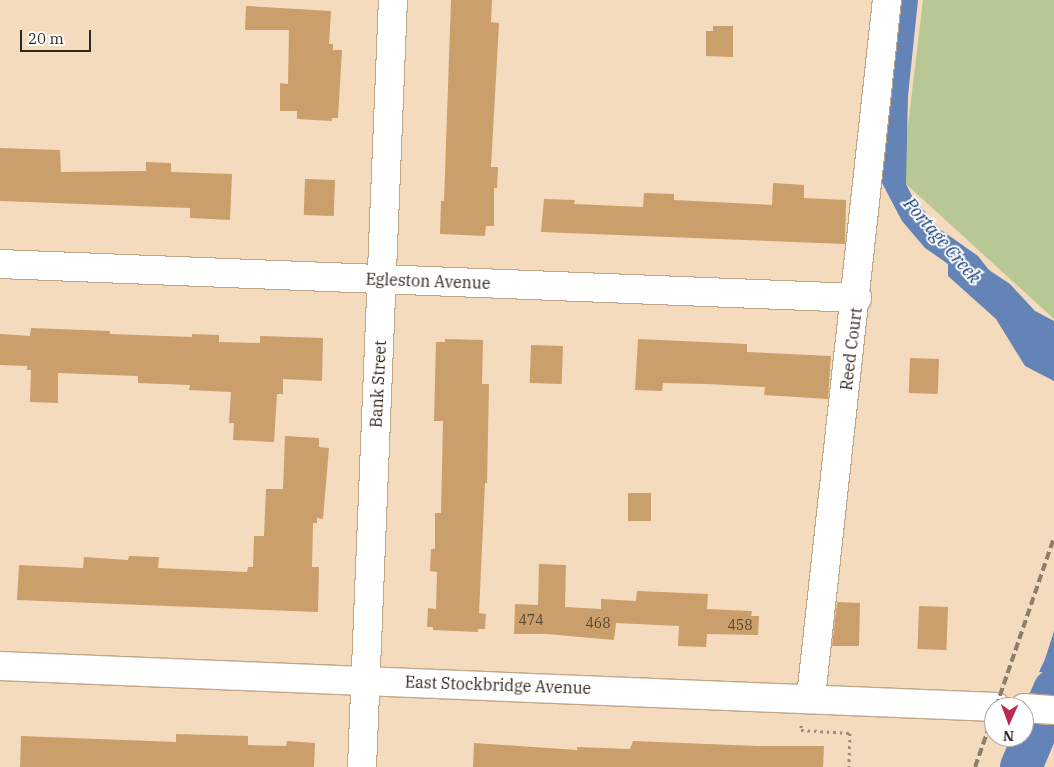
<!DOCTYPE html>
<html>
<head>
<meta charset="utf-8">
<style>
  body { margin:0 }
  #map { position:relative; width:1054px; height:767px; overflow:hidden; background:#f5dbbd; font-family:"IBM Plex Serif",serif }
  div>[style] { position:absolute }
  .green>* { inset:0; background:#b8c895 }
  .water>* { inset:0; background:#6484b7 }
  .river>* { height:42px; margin:-21px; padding:0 21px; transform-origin:21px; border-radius:21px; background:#6484b7 }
  .building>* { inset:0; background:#ca9f6b; transform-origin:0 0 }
  .path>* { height:3px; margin-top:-1.5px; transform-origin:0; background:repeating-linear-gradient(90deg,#9e8b75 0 2.5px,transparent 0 6.5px) }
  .roads { filter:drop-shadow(1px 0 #bfa689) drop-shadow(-1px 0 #bfa689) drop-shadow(0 1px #bfa689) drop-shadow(0 -1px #bfa689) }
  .minor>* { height:28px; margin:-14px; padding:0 14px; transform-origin:14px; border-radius:14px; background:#fff }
  .rail>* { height:4px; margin-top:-2px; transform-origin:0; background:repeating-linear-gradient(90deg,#8e7d69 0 8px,transparent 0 12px) }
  span { translate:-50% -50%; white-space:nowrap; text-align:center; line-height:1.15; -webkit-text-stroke:4px #fff; paint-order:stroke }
  .number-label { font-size:14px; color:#574530 }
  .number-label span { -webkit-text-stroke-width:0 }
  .street-label { font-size:16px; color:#31271c }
  .water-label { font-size:18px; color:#0f3977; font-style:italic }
  .north { position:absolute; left:984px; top:697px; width:50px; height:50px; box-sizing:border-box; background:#fff; border:1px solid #ada9a4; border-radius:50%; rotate:182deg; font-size:14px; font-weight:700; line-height:20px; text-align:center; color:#31271c }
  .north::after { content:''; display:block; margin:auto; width:18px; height:22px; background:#ba2a52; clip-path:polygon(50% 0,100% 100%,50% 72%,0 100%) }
  .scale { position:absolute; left:20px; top:30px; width:71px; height:22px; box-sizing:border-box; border:2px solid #31271c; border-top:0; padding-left:6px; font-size:15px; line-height:18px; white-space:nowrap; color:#31271c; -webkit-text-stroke:4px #fff; paint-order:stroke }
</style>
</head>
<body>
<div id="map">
  <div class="green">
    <div style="clip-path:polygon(923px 0,1054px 0,1054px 319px,906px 184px,906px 142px)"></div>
  </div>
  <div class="water">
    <div style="clip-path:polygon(899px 0,918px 0,908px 96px,906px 184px,913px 198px,941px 230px,978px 256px,989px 270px,1010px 284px,1035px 311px,1054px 321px,1054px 381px,1025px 366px,996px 319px,948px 276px,948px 264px,925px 248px,902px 221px,881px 181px)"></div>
    <div style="clip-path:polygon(1054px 631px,1054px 673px,1039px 672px,1045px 659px)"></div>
    <div style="clip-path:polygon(1024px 744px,1044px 745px,1038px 767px,1010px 767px)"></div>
  </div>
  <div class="river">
    <div style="left:1021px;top:767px;width:84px;rotate:-66.8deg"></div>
  </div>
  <div class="building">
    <div style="clip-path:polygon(451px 0,492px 0,491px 22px,499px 23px,491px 167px,498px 167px,497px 188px,494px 188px,494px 226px,486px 226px,485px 236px,440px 234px,441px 201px,444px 201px)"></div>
    <div style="clip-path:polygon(246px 6px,331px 11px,329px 44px,333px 44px,333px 50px,342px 50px,338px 118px,332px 118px,332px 121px,297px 119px,297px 111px,280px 111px,280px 83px,288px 84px,289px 30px,245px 30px)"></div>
    <div style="clip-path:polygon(713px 26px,733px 26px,733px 57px,706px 56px,706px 31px,713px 31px)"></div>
    <div style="clip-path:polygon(0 148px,60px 150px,61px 172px,146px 171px,146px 162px,171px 163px,171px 172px,232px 174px,230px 220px,190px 218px,190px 208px,0 201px)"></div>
    <div style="left:305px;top:179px;width:30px;height:36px;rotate:2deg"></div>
    <div style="clip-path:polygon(773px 183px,804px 185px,804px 198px,846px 200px,845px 244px,541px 232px,544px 199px,575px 200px,574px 204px,643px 207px,644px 193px,674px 194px,674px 200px,772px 205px)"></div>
    <div style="clip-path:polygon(31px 328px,110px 331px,110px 334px,192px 337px,192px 334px,219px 335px,219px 342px,260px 343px,260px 336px,323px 338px,322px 381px,283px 379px,283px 394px,277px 394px,274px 442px,233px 440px,234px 423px,229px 423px,231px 392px,189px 390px,190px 385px,138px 383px,138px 376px,58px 373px,58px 403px,30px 402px,31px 370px,27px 370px,27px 366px,0 365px,0 334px,30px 336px)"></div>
    <div style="clip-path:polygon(445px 339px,483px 340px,482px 384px,489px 384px,487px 483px,485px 483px,479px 613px,486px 614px,485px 629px,478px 629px,478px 632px,433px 630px,433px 627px,427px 627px,428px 608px,436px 609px,437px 572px,430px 571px,431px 549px,435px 549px,435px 513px,441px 513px,443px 421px,434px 421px,436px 342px,445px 342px)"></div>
    <div style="clip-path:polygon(638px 339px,747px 344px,747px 352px,831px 356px,828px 399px,764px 395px,765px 387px,707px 384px,663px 383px,662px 391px,635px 390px)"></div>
    <div style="left:531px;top:345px;width:32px;height:38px;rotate:2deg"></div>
    <div style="left:910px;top:358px;width:29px;height:35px;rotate:2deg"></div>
    <div style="clip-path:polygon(285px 436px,319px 438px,319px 447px,329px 448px,323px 519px,317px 518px,317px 523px,313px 523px,312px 567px,319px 567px,318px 612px,17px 600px,19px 565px,83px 568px,84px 557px,128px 560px,129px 556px,159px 557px,158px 568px,247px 572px,248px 567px,253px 567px,254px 536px,264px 536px,266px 489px,283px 489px)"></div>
    <div style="left:628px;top:493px;width:23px;height:28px"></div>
    <div style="clip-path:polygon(539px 564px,566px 565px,565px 607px,601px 609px,601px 599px,636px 601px,637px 591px,708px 594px,707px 609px,752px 611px,751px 616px,759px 616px,758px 635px,707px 634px,706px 647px,678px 646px,679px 626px,616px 623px,614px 640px,547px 634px,514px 634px,515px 604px,538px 605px)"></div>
    <div style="clip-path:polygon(837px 602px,860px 603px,859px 646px,832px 646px)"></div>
    <div style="left:919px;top:606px;width:29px;height:43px;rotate:2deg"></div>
    <div style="clip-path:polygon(176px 734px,248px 736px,248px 745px,286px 746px,287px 741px,315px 743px,314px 767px,20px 767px,21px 736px,176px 742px)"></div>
    <div style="clip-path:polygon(633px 741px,757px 746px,824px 746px,823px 767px,473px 767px,474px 743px,577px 750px,577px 747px,630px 749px)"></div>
  </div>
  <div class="path">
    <div style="left:801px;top:725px;width:5px;rotate:90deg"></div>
    <div style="left:801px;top:730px;width:49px;rotate:3.5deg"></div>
    <div style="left:850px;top:733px;width:34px;rotate:92deg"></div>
  </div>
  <div class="roads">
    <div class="minor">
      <div style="left:0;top:264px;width:858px;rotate:2.27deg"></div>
      <div style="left:0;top:666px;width:997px;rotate:2.36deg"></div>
      <div style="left:811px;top:697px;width:701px;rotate:-83.78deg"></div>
      <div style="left:1024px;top:708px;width:30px;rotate:4deg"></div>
      <div style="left:362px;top:767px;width:768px;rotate:-87.69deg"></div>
    </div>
  </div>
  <div class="rail">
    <div style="left:996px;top:707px;width:179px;rotate:-71.1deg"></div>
    <div style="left:975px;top:767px;width:57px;rotate:-70.6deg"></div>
  </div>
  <div class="number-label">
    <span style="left:531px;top:620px">474</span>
    <span style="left:598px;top:623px">468</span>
    <span style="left:740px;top:625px">458</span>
  </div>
  <div class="street-label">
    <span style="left:428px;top:281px;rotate:2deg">Egleston Avenue</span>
    <span style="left:851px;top:349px;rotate:-83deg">Reed Court</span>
    <span style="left:378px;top:384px;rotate:-87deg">Bank Street</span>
    <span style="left:498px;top:685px;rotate:2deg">East Stockbridge Avenue</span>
  </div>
  <div class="water-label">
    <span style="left:942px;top:241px;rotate:49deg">Portage Creek</span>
  </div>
  <div class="north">N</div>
  <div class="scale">20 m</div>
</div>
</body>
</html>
